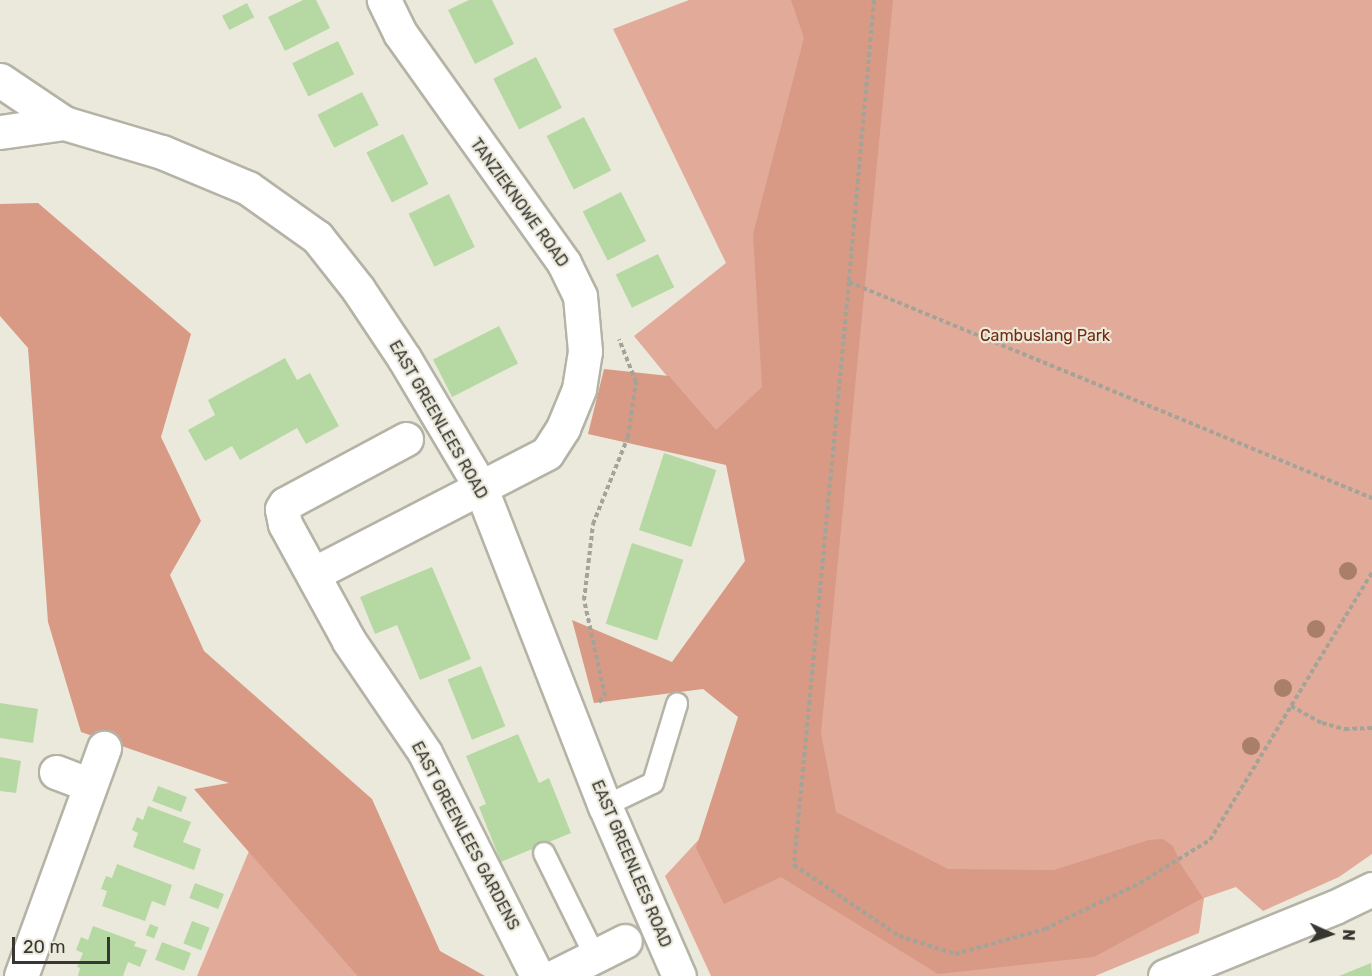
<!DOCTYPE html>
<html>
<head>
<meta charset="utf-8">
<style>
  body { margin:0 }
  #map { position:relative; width:1372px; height:976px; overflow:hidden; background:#ebe9db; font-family:Rubik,sans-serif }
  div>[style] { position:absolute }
  .green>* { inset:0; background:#e2ab99 }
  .forest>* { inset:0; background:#d89985 }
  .building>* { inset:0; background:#b6d9a3; transform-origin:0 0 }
  .path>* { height:4px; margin-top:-2px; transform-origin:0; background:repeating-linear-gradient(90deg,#a4a398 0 4.5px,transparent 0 7.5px) }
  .roads { filter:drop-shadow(2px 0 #b4b3a6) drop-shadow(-2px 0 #b4b3a6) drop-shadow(0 2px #b4b3a6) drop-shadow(0 -2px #b4b3a6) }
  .service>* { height:20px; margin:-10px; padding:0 10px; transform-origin:10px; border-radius:10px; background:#fff }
  .minor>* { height:33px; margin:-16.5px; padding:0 16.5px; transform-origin:16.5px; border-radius:16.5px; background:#fff }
  .trees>* { width:18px; height:18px; margin:-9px; border-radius:50%; background:#aa7f6a }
  span { translate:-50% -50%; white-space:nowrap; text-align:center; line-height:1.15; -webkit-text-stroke:4.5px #ebe9db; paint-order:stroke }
  .street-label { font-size:16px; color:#373631 }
  .park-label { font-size:16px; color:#74290e }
  .north { position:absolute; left:1300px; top:904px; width:60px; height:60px; -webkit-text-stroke:4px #ebe9db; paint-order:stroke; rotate:93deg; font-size:16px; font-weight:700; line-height:24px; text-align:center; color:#373631 }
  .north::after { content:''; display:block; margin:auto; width:21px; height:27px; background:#373631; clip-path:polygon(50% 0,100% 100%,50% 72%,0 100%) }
  .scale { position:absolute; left:12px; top:937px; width:98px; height:27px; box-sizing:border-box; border:3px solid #373631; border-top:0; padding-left:8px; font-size:18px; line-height:21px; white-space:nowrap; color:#373631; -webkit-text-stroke:4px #ebe9db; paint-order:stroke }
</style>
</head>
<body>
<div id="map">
  <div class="green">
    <div style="clip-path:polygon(689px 0,1372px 0,1372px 854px,1339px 877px,1263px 911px,1236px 887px,1204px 898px,1199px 933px,1095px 976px,711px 976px,665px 876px,740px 795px,748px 475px,634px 336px,726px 263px,613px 29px)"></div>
    <div style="clip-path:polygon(249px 851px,357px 976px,197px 976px)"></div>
  </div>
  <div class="forest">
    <div style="clip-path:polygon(791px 0,893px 0,821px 733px,836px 812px,948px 869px,1054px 870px,1149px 840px,1163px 839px,1173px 846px,1181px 865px,1203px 898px,1094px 957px,938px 974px,781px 877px,724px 904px,696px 848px,738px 717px,703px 689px,594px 703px,572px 620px,672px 662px,745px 561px,726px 465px,588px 434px,604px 369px,669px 376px,716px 430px,762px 387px,753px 234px,804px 38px)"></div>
    <div style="clip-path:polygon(38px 203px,191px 334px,161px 437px,201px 521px,170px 575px,204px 651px,372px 799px,440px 951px,485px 976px,357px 976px,194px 789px,229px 783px,81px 732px,48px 622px,28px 348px,0 316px,0 204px)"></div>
  </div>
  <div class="building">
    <div style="clip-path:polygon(303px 0,316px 0,330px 28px,285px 51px,268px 17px)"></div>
    <div style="clip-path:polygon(469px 0,492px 0,514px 44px,475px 64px,448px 10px)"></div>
    <div style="left:247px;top:3px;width:16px;height:28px;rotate:63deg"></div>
    <div style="left:338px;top:41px;width:37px;height:51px;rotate:64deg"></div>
    <div style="left:536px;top:57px;width:57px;height:48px;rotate:63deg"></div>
    <div style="left:362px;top:92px;width:37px;height:50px;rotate:63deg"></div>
    <div style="left:584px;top:117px;width:60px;height:42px;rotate:63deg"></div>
    <div style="left:403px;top:134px;width:56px;height:41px;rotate:63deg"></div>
    <div style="left:621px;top:192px;width:55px;height:43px;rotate:63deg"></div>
    <div style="left:449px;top:194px;width:59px;height:45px;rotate:64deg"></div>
    <div style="left:658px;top:254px;width:37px;height:47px;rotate:64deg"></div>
    <div style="left:499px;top:326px;width:42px;height:74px;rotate:63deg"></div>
    <div style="clip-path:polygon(285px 358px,297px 380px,310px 373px,339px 426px,306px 444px,297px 428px,240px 460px,232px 446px,205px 461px,188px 430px,215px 415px,208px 400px)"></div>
    <div style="left:664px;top:453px;width:55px;height:81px;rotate:18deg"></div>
    <div style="left:632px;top:543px;width:54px;height:85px;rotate:18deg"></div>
    <div style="clip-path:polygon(432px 567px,471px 659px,420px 680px,397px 625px,375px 634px,360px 597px)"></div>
    <div style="left:481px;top:666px;width:65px;height:36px;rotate:68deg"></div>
    <div style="clip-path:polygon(0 703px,38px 709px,33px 743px,0 738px)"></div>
    <div style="clip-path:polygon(518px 734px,539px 783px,549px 778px,571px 833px,501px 862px,479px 807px,486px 804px,466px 756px)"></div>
    <div style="clip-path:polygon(0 757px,21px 761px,16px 793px,0 791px)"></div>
    <div style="left:158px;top:786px;width:31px;height:16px;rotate:21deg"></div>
    <div style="clip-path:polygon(148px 806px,191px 822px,183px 842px,201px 849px,194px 870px,133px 847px,138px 833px,132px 830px,137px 817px,143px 820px)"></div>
    <div style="clip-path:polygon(117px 864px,172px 885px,165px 906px,152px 901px,145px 921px,102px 906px,107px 891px,101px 889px,106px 876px,112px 878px)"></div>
    <div style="left:195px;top:883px;width:31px;height:16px;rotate:21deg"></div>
    <div style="left:192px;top:921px;width:19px;height:24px;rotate:21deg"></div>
    <div style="left:150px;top:924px;width:9px;height:12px;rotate:21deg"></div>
    <div style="clip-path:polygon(93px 926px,136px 942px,134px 946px,147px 950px,140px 967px,128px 962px,123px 976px,78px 976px,80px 968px,77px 967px,83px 953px,76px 950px,81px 937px,88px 940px)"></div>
    <div style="left:162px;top:942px;width:31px;height:19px;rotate:21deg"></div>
    <div style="clip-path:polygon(1371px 963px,1372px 976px,1339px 976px)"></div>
  </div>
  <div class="path">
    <div style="left:874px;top:0;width:283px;rotate:95.1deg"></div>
    <div style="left:849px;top:282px;width:566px;rotate:22.44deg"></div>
    <div style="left:849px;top:282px;width:586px;rotate:95.39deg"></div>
    <div style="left:794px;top:865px;width:127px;rotate:34.1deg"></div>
    <div style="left:899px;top:936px;width:59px;rotate:17.8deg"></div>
    <div style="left:955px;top:954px;width:93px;rotate:-15.5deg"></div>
    <div style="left:1045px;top:929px;width:106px;rotate:-25.8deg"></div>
    <div style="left:1140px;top:883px;width:82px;rotate:-31.6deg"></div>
    <div style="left:1210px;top:840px;width:313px;rotate:-58.8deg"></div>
    <div style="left:599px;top:702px;width:8px;rotate:-45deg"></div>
    <div style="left:605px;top:696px;width:98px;rotate:-102.3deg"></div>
    <div style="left:584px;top:600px;width:77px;rotate:-83.2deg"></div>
    <div style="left:593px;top:524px;width:94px;rotate:-68.1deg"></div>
    <div style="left:628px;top:437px;width:56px;rotate:-81.7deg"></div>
    <div style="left:636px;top:382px;width:46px;rotate:-111.6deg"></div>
    <div style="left:1291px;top:706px;width:35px;rotate:29deg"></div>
    <div style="left:1322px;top:723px;width:24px;rotate:15deg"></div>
    <div style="left:1345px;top:729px;width:27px;rotate:-2deg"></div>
  </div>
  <div class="roads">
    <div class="service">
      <div style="left:605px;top:806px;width:53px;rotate:-25.6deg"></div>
      <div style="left:653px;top:783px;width:83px;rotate:-73.1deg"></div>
      <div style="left:544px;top:853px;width:115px;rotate:63.7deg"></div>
    </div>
    <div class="minor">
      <div style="left:0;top:80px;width:77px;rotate:33.9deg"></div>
      <div style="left:64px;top:123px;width:102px;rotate:16.5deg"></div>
      <div style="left:162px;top:152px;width:93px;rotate:22.7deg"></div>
      <div style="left:248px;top:188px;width:85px;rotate:35.4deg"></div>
      <div style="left:317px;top:237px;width:66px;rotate:51.7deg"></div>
      <div style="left:358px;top:289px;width:83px;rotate:56.3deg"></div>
      <div style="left:404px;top:358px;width:149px;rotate:59.3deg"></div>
      <div style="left:480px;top:486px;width:344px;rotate:68.7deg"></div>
      <div style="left:605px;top:806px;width:185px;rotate:66.5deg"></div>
      <div style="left:0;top:132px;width:65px;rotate:-8deg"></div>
      <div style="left:406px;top:439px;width:137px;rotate:151.8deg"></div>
      <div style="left:285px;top:504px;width:6px;rotate:121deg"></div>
      <div style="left:282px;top:509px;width:15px;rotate:79deg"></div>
      <div style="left:285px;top:524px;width:133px;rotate:61.3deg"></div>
      <div style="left:349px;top:641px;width:135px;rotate:55.8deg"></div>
      <div style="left:425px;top:753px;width:245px;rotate:63.3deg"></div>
      <div style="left:535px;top:972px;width:6px;rotate:39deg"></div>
      <div style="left:313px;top:574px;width:263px;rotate:-27.3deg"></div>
      <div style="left:547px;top:453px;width:30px;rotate:-57deg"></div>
      <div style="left:563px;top:428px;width:42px;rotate:-67.7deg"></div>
      <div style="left:579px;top:389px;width:38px;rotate:-81deg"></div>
      <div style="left:585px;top:351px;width:55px;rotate:-95.2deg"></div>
      <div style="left:580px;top:296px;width:37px;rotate:-116deg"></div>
      <div style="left:564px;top:263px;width:282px;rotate:-125.5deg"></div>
      <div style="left:400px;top:33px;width:37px;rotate:-116deg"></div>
      <div style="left:56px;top:772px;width:36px;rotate:21deg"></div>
      <div style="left:21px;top:976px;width:243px;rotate:-70deg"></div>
      <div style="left:555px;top:976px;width:78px;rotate:-26.6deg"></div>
      <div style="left:1165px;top:976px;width:183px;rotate:-22.1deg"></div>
      <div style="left:1335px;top:907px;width:41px;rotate:-25.9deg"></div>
    </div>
  </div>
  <div class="trees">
    <div style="left:1348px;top:571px"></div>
    <div style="left:1316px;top:629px"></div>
    <div style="left:1283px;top:688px"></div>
    <div style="left:1251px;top:746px"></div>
  </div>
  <div class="street-label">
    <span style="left:519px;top:203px;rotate:54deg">TANZIEKNOWE ROAD</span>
    <span style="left:438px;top:420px;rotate:60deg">EAST GREENLEES ROAD</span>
    <span style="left:465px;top:836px;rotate:62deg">EAST GREENLEES GARDENS</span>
    <span style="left:631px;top:864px;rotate:67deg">EAST GREENLEES ROAD</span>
  </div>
  <div class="park-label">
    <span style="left:1045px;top:336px">Cambuslang Park</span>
  </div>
  <div class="north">N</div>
  <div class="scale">20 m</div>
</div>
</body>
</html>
